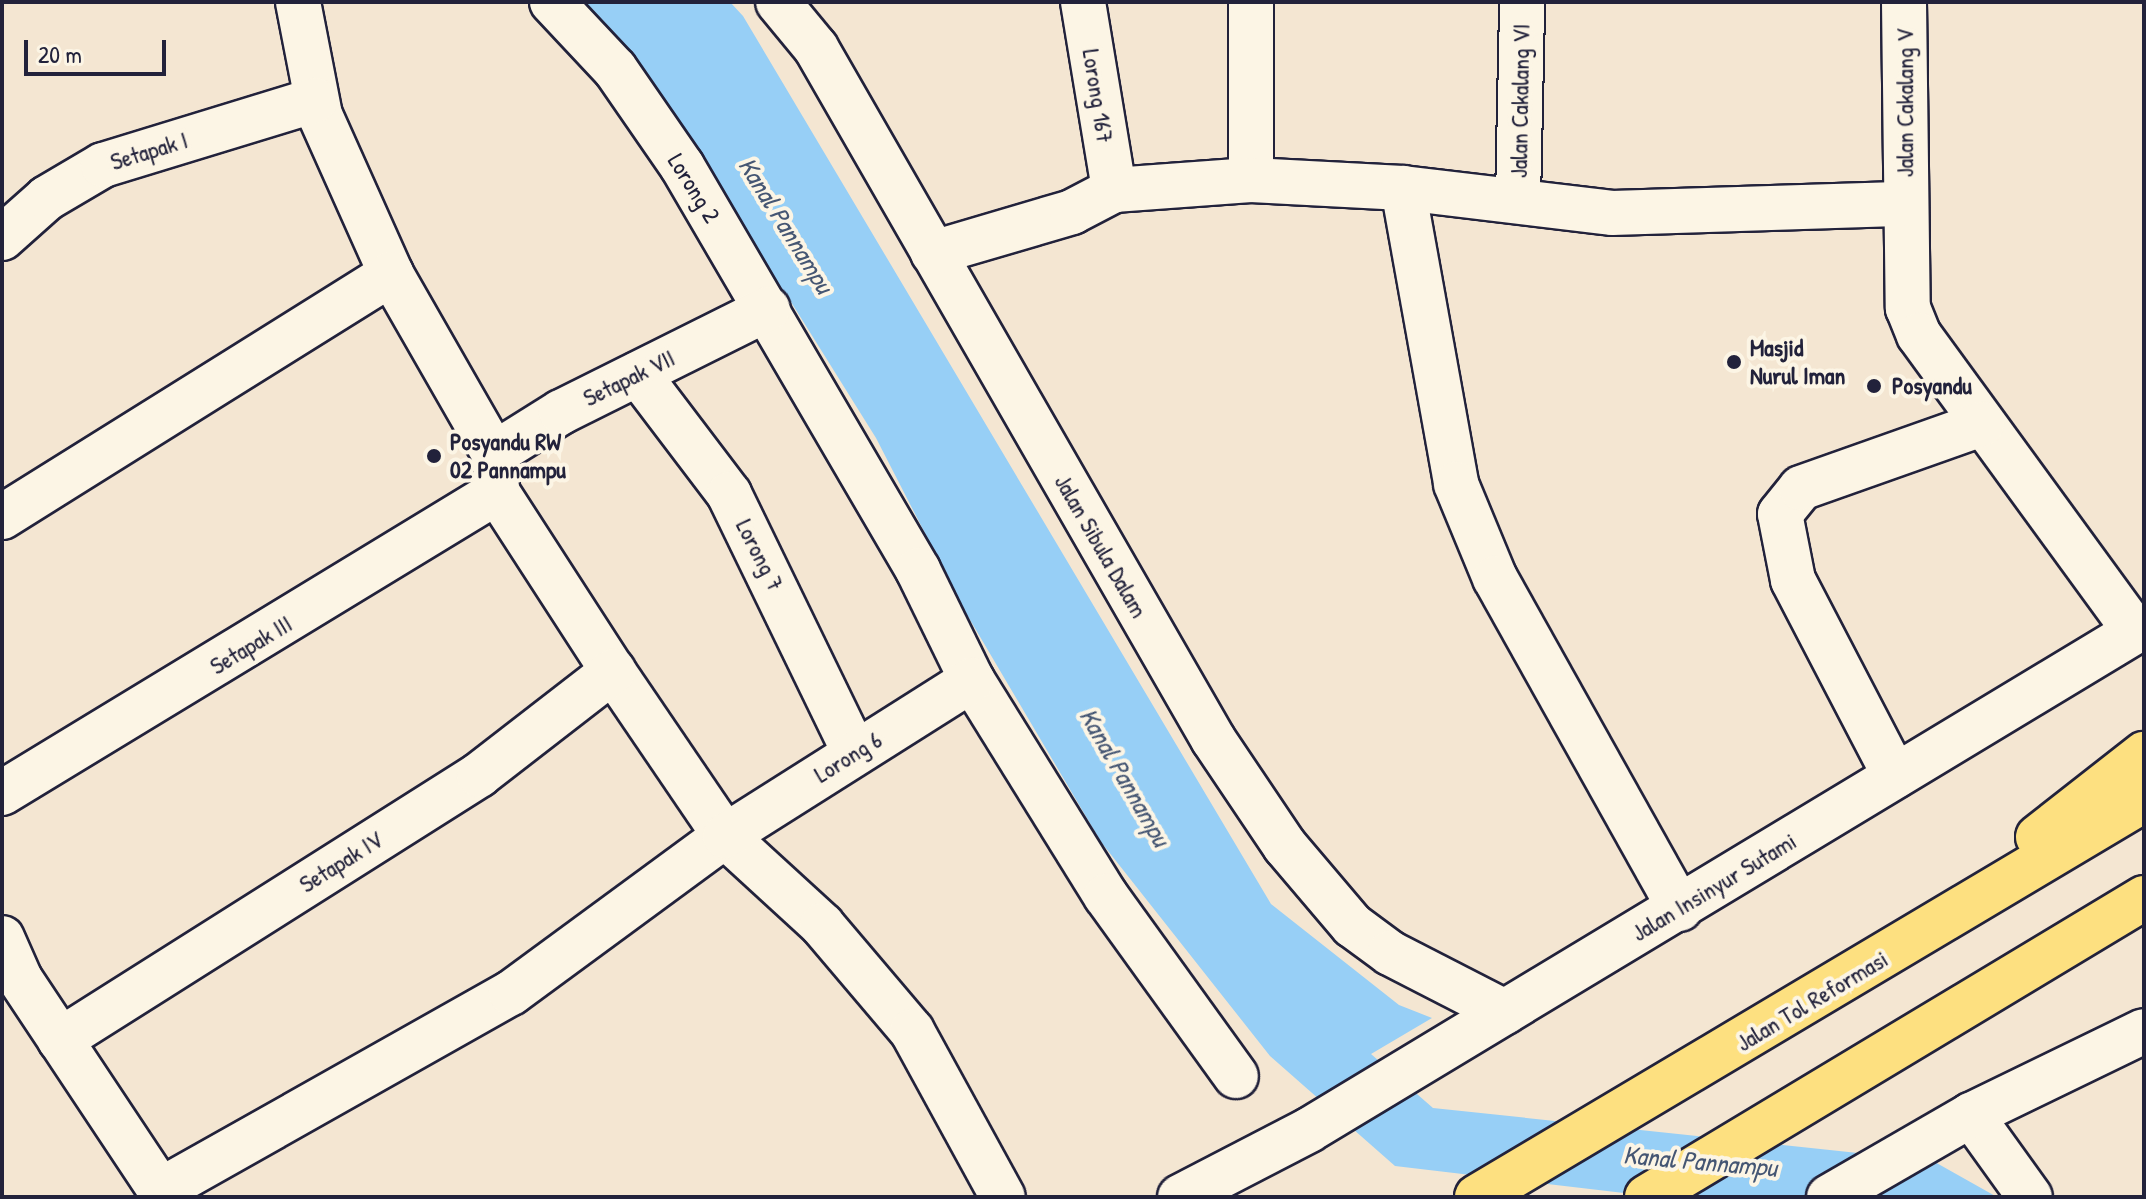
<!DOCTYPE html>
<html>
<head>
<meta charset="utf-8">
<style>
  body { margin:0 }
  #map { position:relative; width:2146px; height:1199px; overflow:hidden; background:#f4e6d2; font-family:"Patrick Hand",sans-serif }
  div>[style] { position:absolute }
  .water>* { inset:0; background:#97cff6 }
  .roads { filter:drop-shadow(2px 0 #22223b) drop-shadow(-2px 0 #22223b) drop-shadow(0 2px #22223b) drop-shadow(0 -2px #22223b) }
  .minor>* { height:44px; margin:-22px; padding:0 22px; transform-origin:22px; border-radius:22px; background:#fcf5e5 }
  .highway>* { height:44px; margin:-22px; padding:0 22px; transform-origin:22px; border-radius:22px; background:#fde080 }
  .dots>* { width:22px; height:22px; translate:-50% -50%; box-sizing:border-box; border:4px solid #fcf5e5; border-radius:50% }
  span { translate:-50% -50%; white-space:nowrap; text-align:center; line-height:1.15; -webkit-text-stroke:8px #fcf5e5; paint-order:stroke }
  .street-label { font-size:24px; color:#22223b }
  .poi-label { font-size:24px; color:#22223b; font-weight:700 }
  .left { translate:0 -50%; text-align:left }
  .water-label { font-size:26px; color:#455673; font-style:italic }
  .frame { position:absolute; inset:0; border:4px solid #22223b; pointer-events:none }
  .scale { position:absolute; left:24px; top:40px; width:142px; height:36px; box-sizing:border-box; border:4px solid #22223b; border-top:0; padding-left:10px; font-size:24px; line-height:28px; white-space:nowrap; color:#22223b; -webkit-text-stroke:6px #fcf5e5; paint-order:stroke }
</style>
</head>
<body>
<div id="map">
  <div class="water">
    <div style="clip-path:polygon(569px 2px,730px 2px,743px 16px,1271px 904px,1399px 1005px,1432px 1018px,1371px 1054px,1433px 1108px,1933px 1161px,1997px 1197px,1658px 1197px,1395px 1166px,1270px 1056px,1101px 842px,966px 613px,876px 438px,791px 302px,693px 156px)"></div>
  </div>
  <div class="roads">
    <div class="minor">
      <div style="left:298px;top:2px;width:115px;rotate:79deg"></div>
      <div style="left:320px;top:115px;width:174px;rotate:65.9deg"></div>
      <div style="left:552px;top:2px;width:92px;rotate:46.8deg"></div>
      <div style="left:615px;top:69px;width:118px;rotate:55.4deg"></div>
      <div style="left:682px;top:166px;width:468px;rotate:59.7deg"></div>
      <div style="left:918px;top:570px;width:123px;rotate:63.9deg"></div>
      <div style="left:972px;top:680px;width:254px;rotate:58.2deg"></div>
      <div style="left:1106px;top:896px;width:222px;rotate:54.2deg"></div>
      <div style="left:778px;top:2px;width:60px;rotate:50.4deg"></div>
      <div style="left:816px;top:48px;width:797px;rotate:60.12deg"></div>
      <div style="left:1213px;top:739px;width:129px;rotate:56.1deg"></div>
      <div style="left:1285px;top:846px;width:104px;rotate:49.7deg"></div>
      <div style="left:1352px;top:925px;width:47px;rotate:36.4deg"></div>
      <div style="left:1390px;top:953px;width:129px;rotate:27.2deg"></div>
      <div style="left:1083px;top:2px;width:191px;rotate:80.6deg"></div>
      <div style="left:1251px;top:2px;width:178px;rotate:90deg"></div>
      <div style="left:1904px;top:2px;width:306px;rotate:89.3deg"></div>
      <div style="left:1908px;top:308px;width:29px;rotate:68deg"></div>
      <div style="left:1919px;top:335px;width:366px;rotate:53.9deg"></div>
      <div style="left:1403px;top:188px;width:301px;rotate:79.8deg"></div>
      <div style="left:1456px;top:484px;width:102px;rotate:67.5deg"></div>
      <div style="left:1495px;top:578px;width:379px;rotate:60.8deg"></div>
      <div style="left:1518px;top:200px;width:198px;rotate:-88.8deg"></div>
      <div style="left:2px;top:238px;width:60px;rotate:-41.6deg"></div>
      <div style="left:47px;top:198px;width:65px;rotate:-30.5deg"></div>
      <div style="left:103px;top:165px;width:222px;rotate:-17deg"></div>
      <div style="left:933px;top:253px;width:145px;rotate:-16.4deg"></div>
      <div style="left:1072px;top:212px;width:47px;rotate:-27.6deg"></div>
      <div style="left:1114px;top:190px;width:137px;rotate:-4.2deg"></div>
      <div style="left:1251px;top:180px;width:152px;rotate:3deg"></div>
      <div style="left:1403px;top:188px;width:210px;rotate:6.8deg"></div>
      <div style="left:1612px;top:213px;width:294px;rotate:-1.8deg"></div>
      <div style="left:638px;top:374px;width:151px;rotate:52.8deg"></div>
      <div style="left:729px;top:494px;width:287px;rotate:64.1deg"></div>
      <div style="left:494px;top:454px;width:79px;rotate:-32.1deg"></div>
      <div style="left:561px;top:412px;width:231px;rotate:-26.5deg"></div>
      <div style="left:2px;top:517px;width:459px;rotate:-32deg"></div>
      <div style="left:391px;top:274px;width:207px;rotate:60.2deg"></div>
      <div style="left:494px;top:454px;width:38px;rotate:85deg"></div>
      <div style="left:497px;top:492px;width:213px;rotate:57.1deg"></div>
      <div style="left:613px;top:671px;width:199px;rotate:55.8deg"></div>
      <div style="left:725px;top:836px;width:132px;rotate:42.5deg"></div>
      <div style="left:822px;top:925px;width:139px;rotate:49.7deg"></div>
      <div style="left:912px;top:1031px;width:189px;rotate:61.3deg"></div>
      <div style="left:1895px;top:776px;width:221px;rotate:-117.5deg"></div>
      <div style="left:1793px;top:580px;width:67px;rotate:-101.1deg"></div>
      <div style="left:1780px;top:514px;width:33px;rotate:-51deg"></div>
      <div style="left:1801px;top:488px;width:192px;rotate:-19.5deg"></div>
      <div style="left:2px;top:793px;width:579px;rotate:-31.3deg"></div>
      <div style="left:2px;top:938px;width:45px;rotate:66.3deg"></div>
      <div style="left:20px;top:979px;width:262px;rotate:56.4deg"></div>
      <div style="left:60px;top:1040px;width:496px;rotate:-32.3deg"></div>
      <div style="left:479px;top:775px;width:170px;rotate:-37.8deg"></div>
      <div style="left:1971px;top:1115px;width:101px;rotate:54.3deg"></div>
      <div style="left:161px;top:1190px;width:402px;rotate:-29.4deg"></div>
      <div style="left:511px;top:993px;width:265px;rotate:-36.3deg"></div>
      <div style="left:725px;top:836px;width:292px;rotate:-32.3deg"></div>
      <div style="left:1180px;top:1197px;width:145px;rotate:-27.4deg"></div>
      <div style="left:1309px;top:1130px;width:975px;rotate:-31.11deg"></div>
      <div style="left:1829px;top:1197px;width:164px;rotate:-30deg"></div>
      <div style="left:1971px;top:1115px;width:192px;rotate:-25.9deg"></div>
    </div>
    <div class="highway">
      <div style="left:2038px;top:837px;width:135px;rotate:-38.1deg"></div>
      <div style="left:1477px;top:1197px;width:776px;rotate:-30.76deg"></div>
      <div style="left:1647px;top:1197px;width:580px;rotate:-31.03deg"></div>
    </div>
  </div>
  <div class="dots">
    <div style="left:1734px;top:362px;background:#22223b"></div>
    <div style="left:1874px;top:386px;background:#22223b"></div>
    <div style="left:434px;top:456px;background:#22223b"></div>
  </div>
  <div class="street-label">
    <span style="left:1098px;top:96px;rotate:81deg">Lorong 167</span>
    <span style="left:1520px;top:101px;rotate:-89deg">Jalan Cakalang VI</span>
    <span style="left:1905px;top:103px;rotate:-90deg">Jalan Cakalang V</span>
    <span style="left:149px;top:151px;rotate:-17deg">Setapak I</span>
    <span style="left:694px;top:188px;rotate:58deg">Lorong 2</span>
    <span style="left:629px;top:378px;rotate:-26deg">Setapak VII</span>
    <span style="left:1101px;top:546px;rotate:60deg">Jalan Sibula Dalam</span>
    <span style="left:760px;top:555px;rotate:63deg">Lorong 7</span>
    <span style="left:251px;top:645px;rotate:-31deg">Setapak III</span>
    <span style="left:848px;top:757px;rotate:-32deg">Lorong 6</span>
    <span style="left:341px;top:862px;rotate:-32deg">Setapak IV</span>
    <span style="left:1714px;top:887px;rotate:-31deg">Jalan Insinyur Sutami</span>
    <span style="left:1812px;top:1001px;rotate:-31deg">Jalan Tol Reformasi</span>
  </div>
  <div class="poi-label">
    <span class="left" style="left:1750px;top:362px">Masjid<br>Nurul Iman</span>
    <span class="left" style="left:1892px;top:386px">Posyandu</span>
    <span class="left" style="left:450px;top:456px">Posyandu RW<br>02 Pannampu</span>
  </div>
  <div class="water-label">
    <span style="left:786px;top:225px;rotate:58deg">Kanal Pannampu</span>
    <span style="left:1125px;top:777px;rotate:60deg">Kanal Pannampu</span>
    <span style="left:1700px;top:1161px;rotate:5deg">Kanal Pannampu</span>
  </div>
  <div class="frame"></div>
  <div class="scale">20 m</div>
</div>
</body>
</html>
